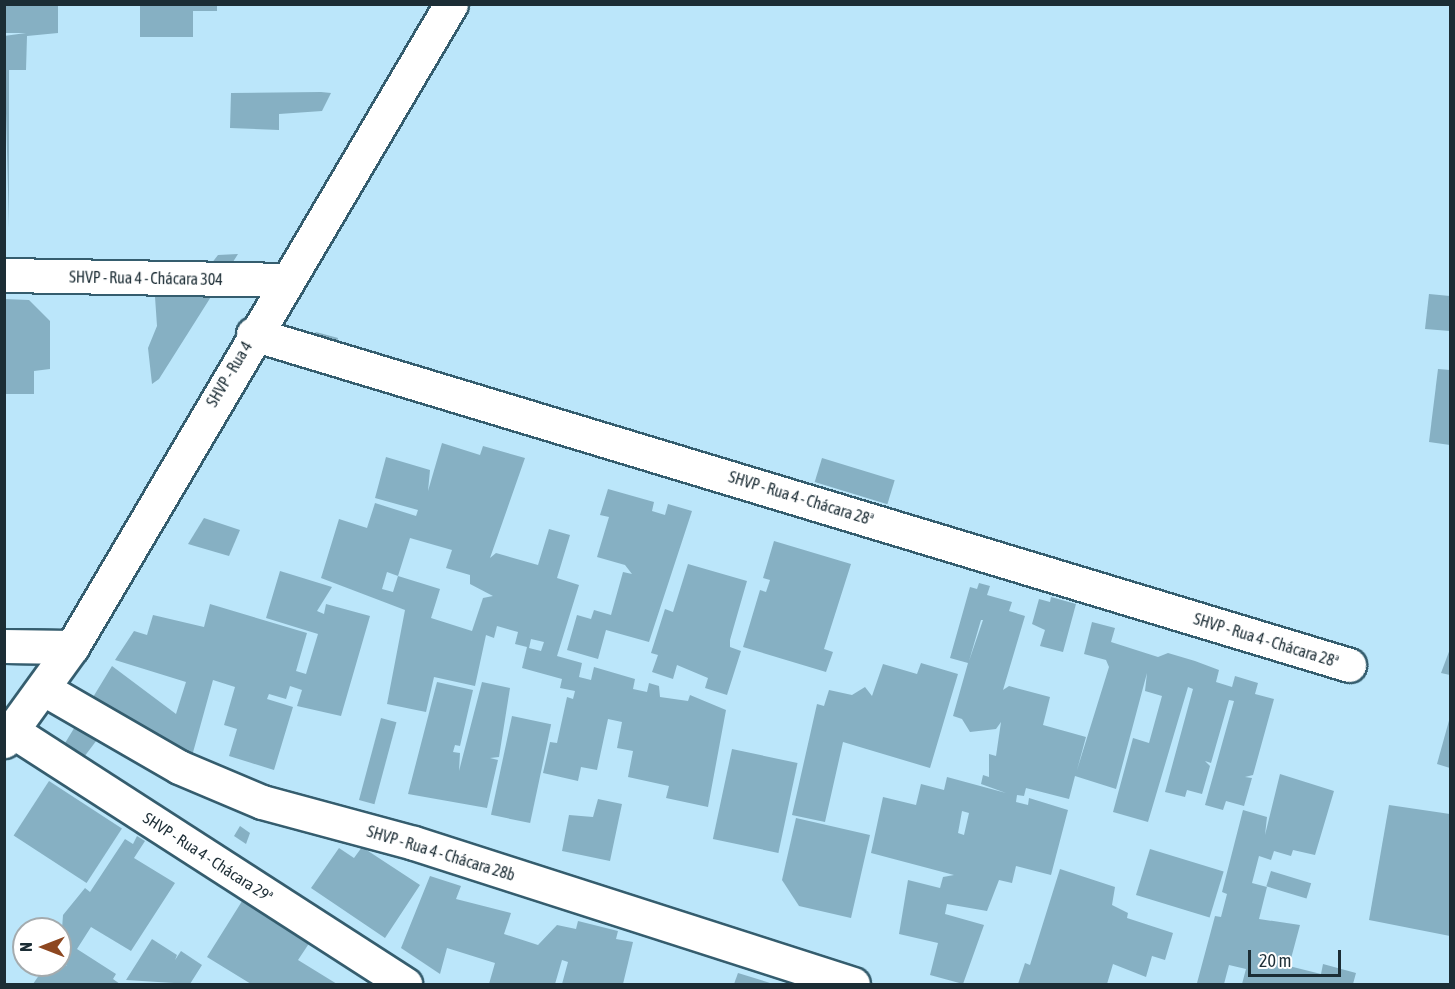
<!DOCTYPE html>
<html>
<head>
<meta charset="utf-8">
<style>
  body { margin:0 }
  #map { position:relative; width:1455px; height:989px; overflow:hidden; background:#bbe6fa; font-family:"Asap Condensed",sans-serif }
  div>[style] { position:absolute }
  .building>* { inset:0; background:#86b0c3; transform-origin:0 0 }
  .roads { filter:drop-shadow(2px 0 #355d6e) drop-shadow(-2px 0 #355d6e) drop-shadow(0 2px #355d6e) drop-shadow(0 -2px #355d6e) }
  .minor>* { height:33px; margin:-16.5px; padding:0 16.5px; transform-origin:16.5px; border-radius:16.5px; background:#fff }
  .tertiary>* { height:33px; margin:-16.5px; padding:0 16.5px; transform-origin:16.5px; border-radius:16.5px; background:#fff }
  span { translate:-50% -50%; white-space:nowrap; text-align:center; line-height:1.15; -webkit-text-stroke:6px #fff; paint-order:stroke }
  .street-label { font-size:16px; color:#1c2d35 }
  .frame { position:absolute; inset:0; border:6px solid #1c2d35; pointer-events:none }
  .north { position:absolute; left:12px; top:917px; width:60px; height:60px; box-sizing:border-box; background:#fff; border:2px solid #a4abae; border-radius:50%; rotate:270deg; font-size:16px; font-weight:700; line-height:24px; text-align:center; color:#1c2d35 }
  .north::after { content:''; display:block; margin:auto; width:21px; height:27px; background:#8d4720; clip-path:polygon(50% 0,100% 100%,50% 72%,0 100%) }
  .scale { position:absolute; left:1248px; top:950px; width:93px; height:27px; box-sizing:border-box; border:3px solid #1c2d35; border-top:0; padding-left:8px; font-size:18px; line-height:21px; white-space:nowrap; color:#1c2d35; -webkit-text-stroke:4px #fff; paint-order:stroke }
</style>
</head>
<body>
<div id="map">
  <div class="building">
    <div style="clip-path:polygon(4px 4px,58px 4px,58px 33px,27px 36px,26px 70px,9px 70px,9px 228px,4px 36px,26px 33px,4px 33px)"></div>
    <div style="clip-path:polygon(140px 4px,217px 4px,217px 11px,193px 11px,193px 37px,140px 37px)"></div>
    <div style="clip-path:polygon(231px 93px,321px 92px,331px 93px,322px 111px,279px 114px,279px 130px,230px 128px)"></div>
    <div style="clip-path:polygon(238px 254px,159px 379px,152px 384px,148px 348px,157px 326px,155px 297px,190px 291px,218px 255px)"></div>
    <div style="clip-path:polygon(1429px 294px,1450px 296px,1450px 331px,1425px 329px)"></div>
    <div style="clip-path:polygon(4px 299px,29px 300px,50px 321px,50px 369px,34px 371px,34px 394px,4px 394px)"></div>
    <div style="clip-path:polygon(316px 332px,338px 338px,334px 355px,308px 343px)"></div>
    <div style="clip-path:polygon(1438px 369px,1450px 370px,1450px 445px,1429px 442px)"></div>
    <div style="clip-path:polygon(evenodd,442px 443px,480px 455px,483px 446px,525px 458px,490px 558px,496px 553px,538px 565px,549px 529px,570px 535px,557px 578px,579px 585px,557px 656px,582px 663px,579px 677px,591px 680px,594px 667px,635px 679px,633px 689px,647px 692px,649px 683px,659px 686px,660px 697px,688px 701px,690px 695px,726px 710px,708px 807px,666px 798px,669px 786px,628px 777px,633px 751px,617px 748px,622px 722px,608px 719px,597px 770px,581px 767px,578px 781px,543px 773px,550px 742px,557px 743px,567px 697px,573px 699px,575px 691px,560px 688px,562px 679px,522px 668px,527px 647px,515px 644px,518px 632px,497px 626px,494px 638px,486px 635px,475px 686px,434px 677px,426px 712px,387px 704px,405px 610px,321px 578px,339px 519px,367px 528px,375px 503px,416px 516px,418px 510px,375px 498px,386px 457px,430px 470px,428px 491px,442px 443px,410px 538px,452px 550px,446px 568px,470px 575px,470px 584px,493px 596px,483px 598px,472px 631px,431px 618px,440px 589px,398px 576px,393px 592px,382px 589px,387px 572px,398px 576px,410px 538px,442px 443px,531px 639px,544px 642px,541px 651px,529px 648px,531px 639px)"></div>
    <div style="left:822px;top:458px;width:76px;height:25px;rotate:17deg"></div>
    <div style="clip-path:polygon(608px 489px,654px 502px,652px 511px,665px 515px,668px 504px,692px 511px,649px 642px,606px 630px,598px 659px,567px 650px,577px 615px,591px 619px,594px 610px,611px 615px,623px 572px,632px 574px,625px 565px,597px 557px,609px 517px,600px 515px)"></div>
    <div style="clip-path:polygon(204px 518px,240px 530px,229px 556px,188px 544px)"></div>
    <div style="clip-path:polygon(774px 541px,851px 564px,824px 649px,833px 652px,826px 672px,743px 647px,760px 590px,766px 592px,770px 580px,763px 578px)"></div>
    <div style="clip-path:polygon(688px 564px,747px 581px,730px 640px,730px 647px,741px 651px,727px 695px,705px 688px,708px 678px,677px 665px,673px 679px,652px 672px,658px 655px,651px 653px,665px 609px,673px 612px)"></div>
    <div style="clip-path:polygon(280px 571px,332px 587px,317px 611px,324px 614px,326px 604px,370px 616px,341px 716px,297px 706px,302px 690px,290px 686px,286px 699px,269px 694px,267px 699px,293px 707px,274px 770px,229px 756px,237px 729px,224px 725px,235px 687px,213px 680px,192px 756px,128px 717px,109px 724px,81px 761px,62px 748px,112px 666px,176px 714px,186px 682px,115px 660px,134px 631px,147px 635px,153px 615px,204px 627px,210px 604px,307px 633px,296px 671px,306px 674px,318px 634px,266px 618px)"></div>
    <div style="clip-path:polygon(evenodd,979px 583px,990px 586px,987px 595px,1012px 602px,1009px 611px,1025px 616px,1003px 690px,1009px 686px,1050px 697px,1043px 725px,1086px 737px,1077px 770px,1109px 667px,1106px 660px,1084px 654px,1092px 622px,1115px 628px,1111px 642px,1158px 657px,1168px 653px,1195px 661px,1219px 670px,1216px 682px,1232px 687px,1235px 676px,1258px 683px,1255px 694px,1274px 699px,1253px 775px,1245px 777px,1252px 778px,1244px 806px,1226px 801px,1223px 810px,1205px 805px,1234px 701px,1229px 700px,1211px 763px,1205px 761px,1210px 766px,1202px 794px,1187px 790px,1185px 797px,1165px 792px,1193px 689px,1188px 687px,1148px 822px,1113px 812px,1133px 738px,1149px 743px,1162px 696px,1145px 691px,1147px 673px,1116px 789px,1075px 776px,1069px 799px,1026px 788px,1024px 796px,1017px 795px,1016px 802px,1028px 805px,1029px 798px,1068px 810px,1051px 875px,1016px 866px,1012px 883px,999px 880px,987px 911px,947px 904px,945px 914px,984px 925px,963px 984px,930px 975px,938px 943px,899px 934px,908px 880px,940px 888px,943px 877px,954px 875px,871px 853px,883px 797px,916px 805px,921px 784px,944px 790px,947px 777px,1006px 793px,981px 784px,983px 775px,989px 777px,989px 754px,996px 756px,1001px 722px,996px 729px,970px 732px,962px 719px,953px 716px,968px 663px,950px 658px,970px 587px,977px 589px,979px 583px,981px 620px,983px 620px,969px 661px,981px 620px,979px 583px,962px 811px,969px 813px,964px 835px,958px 833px,962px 811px)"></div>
    <div style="clip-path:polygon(1051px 597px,1076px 604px,1063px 652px,1040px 646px,1045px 630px,1032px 624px,1039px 599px,1050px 602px)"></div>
    <div style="clip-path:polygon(1450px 649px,1450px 675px,1441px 673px)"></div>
    <div style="clip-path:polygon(921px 663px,958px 674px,930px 768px,843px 742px,825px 822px,792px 815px,817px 704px,824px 706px,829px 690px,852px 695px,865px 687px,872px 696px,883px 664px,917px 674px)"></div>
    <div style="clip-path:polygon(437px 682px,473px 690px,460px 746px,455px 745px,453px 752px,460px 753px,459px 771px,482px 682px,510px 688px,499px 757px,490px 758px,498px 760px,487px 808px,408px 794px)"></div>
    <div style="left:512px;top:716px;width:40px;height:101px;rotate:12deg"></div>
    <div style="clip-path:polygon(1450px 717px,1450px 768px,1437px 764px)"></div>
    <div style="left:381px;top:718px;width:16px;height:85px;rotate:15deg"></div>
    <div style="left:732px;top:749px;width:67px;height:92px;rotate:12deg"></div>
    <div style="clip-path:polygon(1280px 774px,1334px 791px,1315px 855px,1293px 850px,1291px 856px,1274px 851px,1271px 860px,1259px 856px,1252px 883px,1267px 887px,1259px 919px,1300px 925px,1289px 966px,1321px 974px,1323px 964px,1356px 973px,1353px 984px,1242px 984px,1246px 969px,1229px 965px,1224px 984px,1197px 983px,1215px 916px,1221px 917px,1227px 894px,1222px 892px,1243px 810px,1267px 817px,1265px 835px)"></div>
    <div style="left:49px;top:781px;width:87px;height:65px;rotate:33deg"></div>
    <div style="clip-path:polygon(598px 799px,622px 804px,610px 861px,562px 851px,569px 815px,593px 817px)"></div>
    <div style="clip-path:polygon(1389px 805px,1450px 814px,1450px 936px,1369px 920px)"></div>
    <div style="clip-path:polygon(796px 818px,870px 835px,851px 918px,799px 906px,782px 880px)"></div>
    <div style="clip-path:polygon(240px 826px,250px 833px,246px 844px,234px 836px)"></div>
    <div style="clip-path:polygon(137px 836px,145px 841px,134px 858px,175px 883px,131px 951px,91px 927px,77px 949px,116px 974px,113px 979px,120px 984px,33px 984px,46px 965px,60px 961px,67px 966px,60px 957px,63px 915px,85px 888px,90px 892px,125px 839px,133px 844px)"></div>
    <div style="clip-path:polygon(362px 847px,420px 885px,385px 938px,311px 888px,339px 848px,354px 858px)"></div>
    <div style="left:1150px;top:849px;width:77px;height:48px;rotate:17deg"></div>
    <div style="clip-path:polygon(1060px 869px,1115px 887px,1112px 905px,1128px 913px,1127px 918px,1173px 933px,1165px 960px,1152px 956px,1146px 977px,1113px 964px,1107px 984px,1018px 984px,1025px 963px,1030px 965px)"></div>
    <div style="left:1271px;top:871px;width:42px;height:16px;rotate:17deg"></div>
    <div style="clip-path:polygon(430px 876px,461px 886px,456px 899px,511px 913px,504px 934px,538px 945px,557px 925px,576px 929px,578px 921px,618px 931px,616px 939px,633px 942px,623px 984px,562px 984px,568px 962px,562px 960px,555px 984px,489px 984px,495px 963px,447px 948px,440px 974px,401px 948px)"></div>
    <div style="clip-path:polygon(244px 898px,310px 942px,298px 960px,337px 984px,251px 984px,207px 957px)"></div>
    <div style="clip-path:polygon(152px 939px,177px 955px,175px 960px,181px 951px,202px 965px,190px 984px,126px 980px)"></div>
    <div style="clip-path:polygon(738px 973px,767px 982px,773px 984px,734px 984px)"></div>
  </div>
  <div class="roads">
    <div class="minor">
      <div style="left:4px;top:275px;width:283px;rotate:1deg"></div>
      <div style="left:253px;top:334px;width:1145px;rotate:16.8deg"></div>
      <div style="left:4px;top:646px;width:68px;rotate:0.8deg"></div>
      <div style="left:44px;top:689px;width:156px;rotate:30deg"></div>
      <div style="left:179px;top:767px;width:90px;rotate:22.9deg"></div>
      <div style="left:262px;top:802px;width:157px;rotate:15.1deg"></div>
      <div style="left:414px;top:843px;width:461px;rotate:17.8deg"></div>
      <div style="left:11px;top:730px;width:469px;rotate:32.8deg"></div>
    </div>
    <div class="tertiary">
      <div style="left:4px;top:741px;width:116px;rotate:-54.1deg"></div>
      <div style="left:72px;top:647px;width:746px;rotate:-59.48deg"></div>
    </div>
  </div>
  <div class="street-label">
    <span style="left:146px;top:278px;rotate:1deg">SHVP - Rua 4 - Chácara 304</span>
    <span style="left:229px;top:374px;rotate:-59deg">SHVP - Rua 4</span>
    <span style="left:801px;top:498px;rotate:17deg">SHVP - Rua 4 - Chácara 28ª</span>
    <span style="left:1266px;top:640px;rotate:17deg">SHVP - Rua 4 - Chácara 28ª</span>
    <span style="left:441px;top:853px;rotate:17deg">SHVP - Rua 4 - Chácara 28b</span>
    <span style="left:208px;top:857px;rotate:33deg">SHVP - Rua 4 - Chácara 29ª</span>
  </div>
  <div class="frame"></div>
  <div class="north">N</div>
  <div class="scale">20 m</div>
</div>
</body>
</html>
